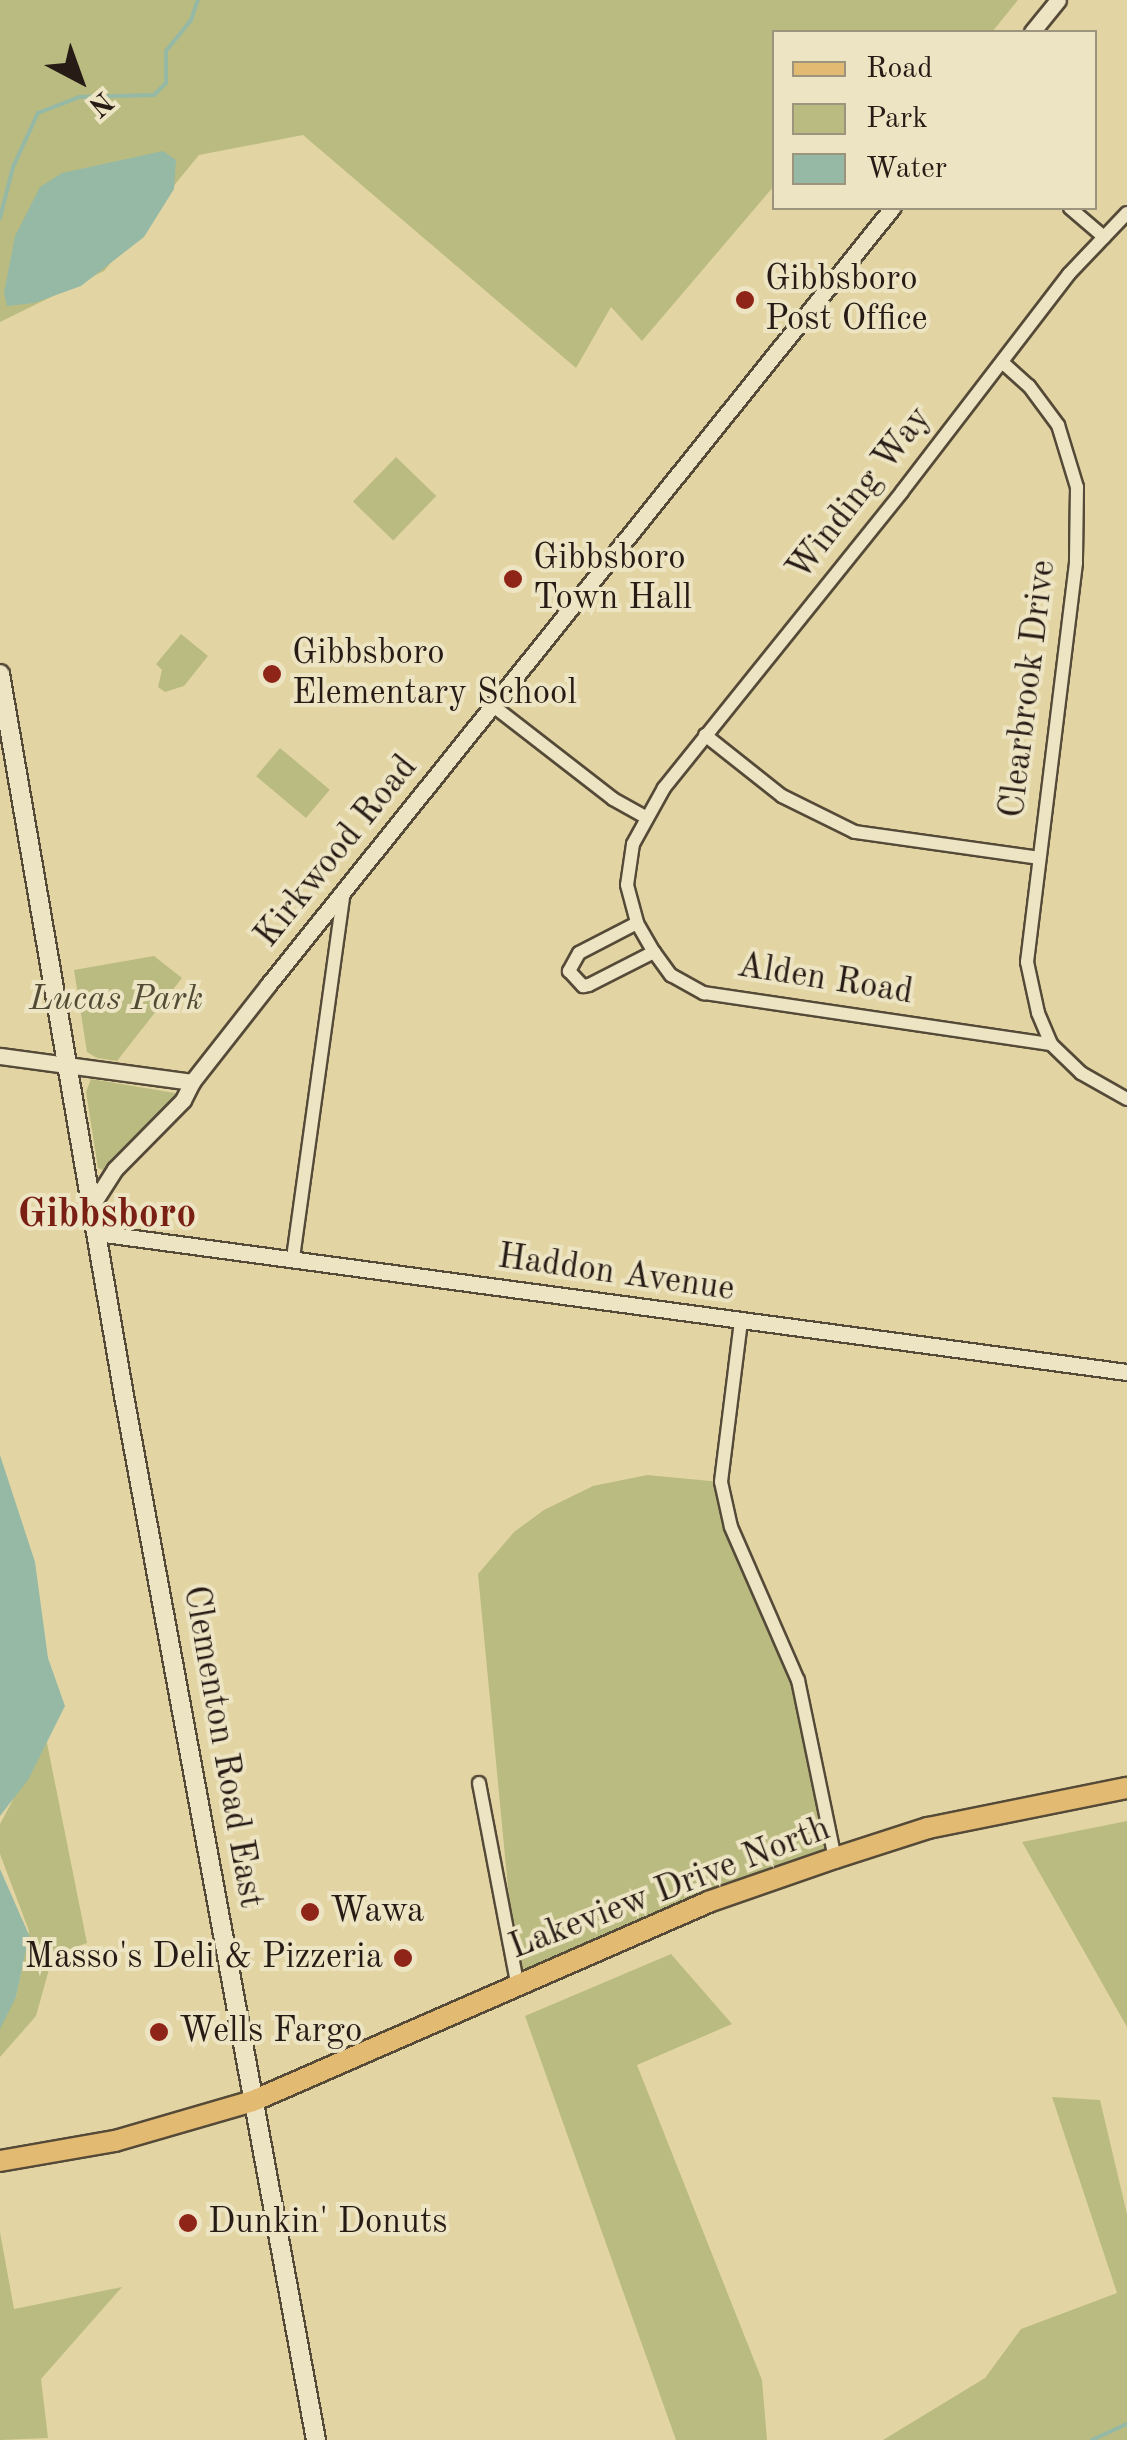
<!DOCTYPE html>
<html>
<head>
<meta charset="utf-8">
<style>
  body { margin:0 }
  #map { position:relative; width:1127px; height:2440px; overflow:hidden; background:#e3d5a3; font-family:"Old Standard TT",serif }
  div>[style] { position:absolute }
  .green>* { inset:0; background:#babb81; transform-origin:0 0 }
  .water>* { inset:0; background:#95b9a5 }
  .stream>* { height:4px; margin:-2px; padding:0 2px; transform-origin:2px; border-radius:2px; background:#95b9a5 }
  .roads { filter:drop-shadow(2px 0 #554a38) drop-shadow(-2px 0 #554a38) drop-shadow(0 2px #554a38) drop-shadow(0 -2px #554a38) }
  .minor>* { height:12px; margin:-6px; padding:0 6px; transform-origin:6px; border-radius:6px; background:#ede4c3 }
  .tertiary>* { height:15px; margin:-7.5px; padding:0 7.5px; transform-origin:7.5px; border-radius:7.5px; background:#ede4c3 }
  .secondary>* { height:18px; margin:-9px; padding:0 9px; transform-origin:9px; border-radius:9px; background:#ede4c3 }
  .primary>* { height:20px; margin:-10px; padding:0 10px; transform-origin:10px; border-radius:10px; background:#e2ba72 }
  .dots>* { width:28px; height:28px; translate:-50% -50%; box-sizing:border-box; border:5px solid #ede4c3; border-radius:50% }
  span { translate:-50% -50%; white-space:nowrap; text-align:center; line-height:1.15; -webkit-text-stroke:8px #ede4c3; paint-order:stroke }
  .poi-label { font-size:35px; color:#261b15 }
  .left { translate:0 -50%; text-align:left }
  .right { translate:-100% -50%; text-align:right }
  .street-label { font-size:35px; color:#261b15 }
  .park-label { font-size:35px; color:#524b35; font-style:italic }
  .quarter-label { font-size:40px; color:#7a1f14; font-weight:700 }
  .legend { position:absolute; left:772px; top:30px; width:325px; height:180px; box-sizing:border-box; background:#ede4c3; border:2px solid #9d947d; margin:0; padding:12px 18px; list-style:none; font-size:30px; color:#261b15 }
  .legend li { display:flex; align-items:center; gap:20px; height:50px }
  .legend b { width:50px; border:2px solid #9d947d }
  .north { position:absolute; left:30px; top:30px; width:100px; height:100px; -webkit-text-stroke:8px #ede4c3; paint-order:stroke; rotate:139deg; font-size:28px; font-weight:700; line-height:40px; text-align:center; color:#261b15 }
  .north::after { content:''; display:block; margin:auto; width:35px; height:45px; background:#261b15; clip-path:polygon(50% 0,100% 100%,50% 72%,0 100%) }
</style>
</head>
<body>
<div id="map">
  <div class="green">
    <div style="clip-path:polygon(0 0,1018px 0,992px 32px,774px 32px,774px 186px,642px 341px,611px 307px,576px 368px,303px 135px,199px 155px,104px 271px,0 322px)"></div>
    <div style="left:396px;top:457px;width:56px;height:62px;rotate:44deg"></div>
    <div style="clip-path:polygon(181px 634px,208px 656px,184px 686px,165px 692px,158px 687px,162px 670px,156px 664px)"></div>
    <div style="left:280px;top:748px;width:65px;height:37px;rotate:40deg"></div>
    <div style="clip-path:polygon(154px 956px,182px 978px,117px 1061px,97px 1058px,87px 1052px,74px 970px)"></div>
    <div style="clip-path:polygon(91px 1079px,181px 1094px,106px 1171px,98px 1168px,86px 1092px)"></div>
    <div style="clip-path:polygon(647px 1475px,721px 1482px,731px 1527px,781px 1636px,835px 1858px,517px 1982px,478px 1574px,514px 1532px,544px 1510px,593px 1486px)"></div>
    <div style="clip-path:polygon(46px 1738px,87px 1943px,53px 1955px,36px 2016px,0 2057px,0 2013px,16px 1997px,29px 1931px,0 1854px,0 1824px)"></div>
    <div style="clip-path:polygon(1127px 1821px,1127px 2027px,1022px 1842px)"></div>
    <div style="clip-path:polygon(671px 1954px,732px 2024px,637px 2065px,762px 2380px,767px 2440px,676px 2440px,525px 2016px)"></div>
    <div style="clip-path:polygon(1052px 2097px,1100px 2100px,1127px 2214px,1127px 2440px,883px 2440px,985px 2378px,1021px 2329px,1117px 2293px)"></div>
    <div style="clip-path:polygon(0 2232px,14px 2309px,122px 2287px,41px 2379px,48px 2438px,0 2440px)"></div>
  </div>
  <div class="water">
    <div style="clip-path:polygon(163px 151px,176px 160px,174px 189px,144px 237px,81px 286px,34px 303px,7px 306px,4px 293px,15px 236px,40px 187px,62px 173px)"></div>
    <div style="clip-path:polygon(0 1455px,35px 1562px,48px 1658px,65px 1706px,28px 1780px,0 1816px)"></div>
    <div style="clip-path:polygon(0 1869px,29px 1935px,16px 1997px,0 2029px)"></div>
  </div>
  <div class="stream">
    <div style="left:0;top:218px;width:53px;rotate:-75.7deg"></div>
    <div style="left:13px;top:167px;width:60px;rotate:-65.2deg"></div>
    <div style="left:38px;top:113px;width:44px;rotate:-21.3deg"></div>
    <div style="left:79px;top:97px;width:75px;rotate:-1.5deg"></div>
    <div style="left:154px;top:95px;width:17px;rotate:-45deg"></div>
    <div style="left:166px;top:83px;width:32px;rotate:-90deg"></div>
    <div style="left:166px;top:51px;width:40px;rotate:-51deg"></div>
    <div style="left:191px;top:20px;width:21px;rotate:-71deg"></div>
    <div style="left:1092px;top:2440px;width:38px;rotate:-25deg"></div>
  </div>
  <div class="roads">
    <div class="minor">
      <div style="left:1070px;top:208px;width:45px;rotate:40.5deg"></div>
      <div style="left:1127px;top:213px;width:84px;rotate:133.6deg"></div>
      <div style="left:1069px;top:274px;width:275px;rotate:127.5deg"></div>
      <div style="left:902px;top:492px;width:380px;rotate:128.8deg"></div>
      <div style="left:664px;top:788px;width:64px;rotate:119deg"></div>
      <div style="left:633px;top:844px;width:41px;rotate:98.3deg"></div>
      <div style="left:627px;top:885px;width:39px;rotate:75deg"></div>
      <div style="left:637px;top:923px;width:34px;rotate:60deg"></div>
      <div style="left:654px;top:952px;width:29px;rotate:54deg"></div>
      <div style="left:671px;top:975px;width:38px;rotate:29deg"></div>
      <div style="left:704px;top:993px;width:351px;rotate:8.4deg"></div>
      <div style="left:1051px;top:1044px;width:42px;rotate:44deg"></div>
      <div style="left:1081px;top:1073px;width:53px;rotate:29.5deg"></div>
      <div style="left:1002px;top:362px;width:36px;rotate:42deg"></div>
      <div style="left:1029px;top:386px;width:49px;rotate:53.4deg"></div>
      <div style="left:1058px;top:425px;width:65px;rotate:73deg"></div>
      <div style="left:1077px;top:487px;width:76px;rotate:90.8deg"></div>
      <div style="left:1076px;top:563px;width:402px;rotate:97deg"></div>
      <div style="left:1027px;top:962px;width:52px;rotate:77.8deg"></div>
      <div style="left:1038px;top:1013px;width:34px;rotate:67deg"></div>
      <div style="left:492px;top:705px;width:153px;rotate:37.8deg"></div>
      <div style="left:613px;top:799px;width:38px;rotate:29deg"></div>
      <div style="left:705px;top:735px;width:98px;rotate:38.4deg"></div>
      <div style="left:782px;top:796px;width:81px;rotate:26.3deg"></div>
      <div style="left:855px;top:832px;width:186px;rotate:8deg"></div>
      <div style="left:637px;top:923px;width:65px;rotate:152.7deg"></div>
      <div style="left:579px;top:953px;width:21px;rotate:119deg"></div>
      <div style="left:569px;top:971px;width:21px;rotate:47deg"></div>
      <div style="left:583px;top:986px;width:6px;rotate:-9deg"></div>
      <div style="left:589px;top:985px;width:73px;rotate:-26.9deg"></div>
      <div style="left:293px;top:1258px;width:370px;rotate:-82.1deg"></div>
      <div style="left:741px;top:1321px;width:162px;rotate:97.1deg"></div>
      <div style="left:721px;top:1482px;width:46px;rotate:77.5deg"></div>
      <div style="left:731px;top:1527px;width:167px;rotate:66.4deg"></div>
      <div style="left:798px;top:1680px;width:182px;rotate:78.3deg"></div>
      <div style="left:479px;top:1783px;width:203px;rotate:79.2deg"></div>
    </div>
    <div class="tertiary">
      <div style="left:1032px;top:32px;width:41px;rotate:-50.9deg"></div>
      <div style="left:0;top:1056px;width:194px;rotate:7.7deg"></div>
      <div style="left:92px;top:1205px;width:43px;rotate:-57.4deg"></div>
      <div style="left:115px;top:1169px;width:97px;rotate:-45.4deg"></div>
      <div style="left:183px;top:1100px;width:20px;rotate:-63deg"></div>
      <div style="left:192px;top:1082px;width:123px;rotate:-51.9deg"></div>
      <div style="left:268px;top:985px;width:997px;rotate:-51.23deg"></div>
      <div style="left:97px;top:1233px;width:1039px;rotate:7.69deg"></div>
    </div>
    <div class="secondary">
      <div style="left:0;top:674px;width:733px;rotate:80.25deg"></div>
      <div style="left:124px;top:1396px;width:1062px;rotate:79.58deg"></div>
    </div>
    <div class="primary">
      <div style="left:0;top:2161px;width:117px;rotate:-9.9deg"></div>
      <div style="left:115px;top:2141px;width:144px;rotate:-16.2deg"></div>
      <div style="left:253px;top:2101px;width:497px;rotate:-23.6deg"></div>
      <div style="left:708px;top:1902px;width:134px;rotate:-19.1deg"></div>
      <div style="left:835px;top:1858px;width:98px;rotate:-17.9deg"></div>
      <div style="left:928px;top:1828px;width:203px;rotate:-11.4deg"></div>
    </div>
  </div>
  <div class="dots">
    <div style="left:745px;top:300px;background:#8f2418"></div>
    <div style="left:513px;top:579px;background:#8f2418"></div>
    <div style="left:272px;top:674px;background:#8f2418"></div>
    <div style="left:310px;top:1912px;background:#8f2418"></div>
    <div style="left:403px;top:1958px;background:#8f2418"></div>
    <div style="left:159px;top:2032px;background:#8f2418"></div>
    <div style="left:188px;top:2223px;background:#8f2418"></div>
  </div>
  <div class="poi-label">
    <span class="left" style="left:765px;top:300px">Gibbsboro<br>Post Office</span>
    <span class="left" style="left:533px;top:579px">Gibbsboro<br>Town Hall</span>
    <span class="left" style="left:292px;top:674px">Gibbsboro<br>Elementary School</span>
    <span class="left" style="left:330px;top:1912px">Wawa</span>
    <span class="right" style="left:383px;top:1958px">Masso's Deli &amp; Pizzeria</span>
    <span class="left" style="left:179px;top:2032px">Wells Fargo</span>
    <span class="left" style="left:208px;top:2223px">Dunkin' Donuts</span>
  </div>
  <div class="street-label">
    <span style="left:860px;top:494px;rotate:-52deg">Winding Way</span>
    <span style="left:1029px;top:689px;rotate:-83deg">Clearbrook Drive</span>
    <span style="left:337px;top:852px;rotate:-51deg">Kirkwood Road</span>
    <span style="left:825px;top:980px;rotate:9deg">Alden Road</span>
    <span style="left:616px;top:1274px;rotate:8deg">Haddon Avenue</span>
    <span style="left:222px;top:1747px;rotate:80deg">Clementon Road East</span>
    <span style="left:670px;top:1889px;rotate:-21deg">Lakeview Drive North</span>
  </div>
  <div class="park-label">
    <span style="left:116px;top:1000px">Lucas Park</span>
  </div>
  <div class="quarter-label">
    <span style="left:107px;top:1216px">Gibbsboro</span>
  </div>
  <ul class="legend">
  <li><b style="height:12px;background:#e2ba72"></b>Road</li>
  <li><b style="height:28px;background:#babb81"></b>Park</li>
  <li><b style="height:28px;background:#95b9a5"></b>Water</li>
  </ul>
  <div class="north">N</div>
</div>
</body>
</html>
